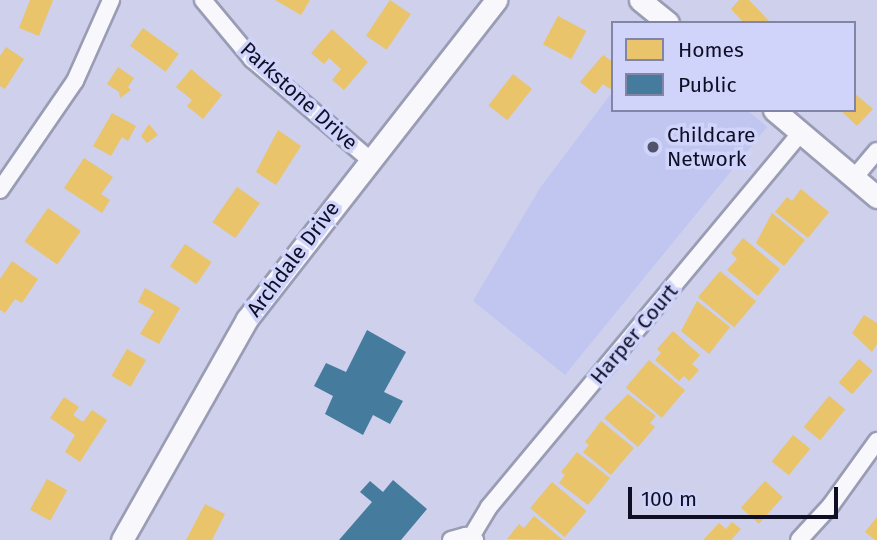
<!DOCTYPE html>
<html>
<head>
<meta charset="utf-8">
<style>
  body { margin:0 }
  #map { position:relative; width:877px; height:540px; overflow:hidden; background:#ced0ec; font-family:"Fira Sans",sans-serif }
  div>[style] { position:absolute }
  .built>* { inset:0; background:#c1c6f1 }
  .homes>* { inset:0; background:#e9c46a; transform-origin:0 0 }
  .public>* { inset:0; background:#457b9d }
  .roads { filter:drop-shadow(2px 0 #9a9cb4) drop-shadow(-2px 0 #9a9cb4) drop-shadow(0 2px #9a9cb4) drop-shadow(0 -2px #9a9cb4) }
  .minor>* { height:16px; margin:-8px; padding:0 8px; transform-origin:8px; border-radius:8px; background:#f8f8fc }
  .tertiary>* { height:21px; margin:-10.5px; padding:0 10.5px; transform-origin:10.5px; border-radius:10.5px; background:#f8f8fc }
  .dots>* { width:19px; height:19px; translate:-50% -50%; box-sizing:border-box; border:4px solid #d0d4fb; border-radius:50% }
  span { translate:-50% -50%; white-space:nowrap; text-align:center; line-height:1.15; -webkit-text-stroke:7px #d0d4fb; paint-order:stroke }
  .street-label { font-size:21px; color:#0e0e25 }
  .poi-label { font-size:21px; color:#0e0e25 }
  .left { translate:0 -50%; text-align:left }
  .legend { position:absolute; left:611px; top:21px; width:245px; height:91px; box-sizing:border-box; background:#d0d4fb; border:2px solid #8285a5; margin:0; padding:9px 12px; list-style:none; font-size:21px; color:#0e0e25 }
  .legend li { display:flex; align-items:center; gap:14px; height:35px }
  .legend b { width:35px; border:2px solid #8285a5 }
  .scale { position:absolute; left:628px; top:487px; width:210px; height:32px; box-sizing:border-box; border:4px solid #0e0e25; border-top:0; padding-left:9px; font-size:21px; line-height:24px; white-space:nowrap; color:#0e0e25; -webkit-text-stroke:5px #d0d4fb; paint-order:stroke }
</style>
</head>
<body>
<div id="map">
  <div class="built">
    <div style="clip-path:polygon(613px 91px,613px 110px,747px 110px,767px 127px,565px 375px,473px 301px,540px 188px)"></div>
  </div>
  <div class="homes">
    <div style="clip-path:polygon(30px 0,53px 0,39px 36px,19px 28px)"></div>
    <div style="clip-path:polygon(275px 0,310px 0,301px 15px)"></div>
    <div style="left:390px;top:0;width:25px;height:43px;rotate:34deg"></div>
    <div style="clip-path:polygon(739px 0,749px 0,769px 21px,744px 23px,731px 9px)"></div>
    <div style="left:558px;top:16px;width:32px;height:32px;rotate:28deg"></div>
    <div style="left:143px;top:28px;width:44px;height:22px;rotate:36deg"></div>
    <div style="clip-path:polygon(332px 29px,368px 62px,344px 90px,332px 80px,341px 69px,329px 58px,324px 64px,311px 53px)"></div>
    <div style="clip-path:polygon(6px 47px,24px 59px,5px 89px,0 86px,0 56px)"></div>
    <div style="clip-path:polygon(603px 55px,613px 62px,613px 85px,610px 89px,603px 84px,595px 94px,580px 82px)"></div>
    <div style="clip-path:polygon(118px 67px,134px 78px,128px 87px,131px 90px,120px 98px,119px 92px,107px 84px)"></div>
    <div style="clip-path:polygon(191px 69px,222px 95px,203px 119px,187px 106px,192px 100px,176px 87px)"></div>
    <div style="left:513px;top:74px;width:24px;height:40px;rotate:38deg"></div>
    <div style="clip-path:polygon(854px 93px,873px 109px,857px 126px,840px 110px,854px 110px)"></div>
    <div style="clip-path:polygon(112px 113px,136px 126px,128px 141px,122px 137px,111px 156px,93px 146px)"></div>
    <div style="clip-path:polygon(149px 124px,158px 135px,147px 143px,141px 136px)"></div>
    <div style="clip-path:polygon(278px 130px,301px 146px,276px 185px,256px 172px)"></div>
    <div style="clip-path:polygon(84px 158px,113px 177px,101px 194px,110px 200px,102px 213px,64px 188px)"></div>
    <div style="left:237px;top:187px;width:28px;height:43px;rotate:35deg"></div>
    <div style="clip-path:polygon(801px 189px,829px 212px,808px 238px,775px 212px,787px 197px,792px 201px)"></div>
    <div style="left:48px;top:208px;width:40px;height:41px;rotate:35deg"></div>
    <div style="clip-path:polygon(772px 213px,805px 240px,784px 266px,756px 243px)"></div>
    <div style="clip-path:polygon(743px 238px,780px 269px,758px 296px,727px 270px,737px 259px,731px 253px)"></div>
    <div style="left:185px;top:244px;width:32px;height:27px;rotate:34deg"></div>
    <div style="clip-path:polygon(12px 261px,38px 279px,22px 303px,15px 299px,5px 313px,0 310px,0 279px)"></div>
    <div style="left:720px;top:271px;width:47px;height:34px;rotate:40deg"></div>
    <div style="clip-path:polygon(145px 288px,180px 308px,159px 344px,140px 334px,154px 311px,138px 302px)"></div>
    <div style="clip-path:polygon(697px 301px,730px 327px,709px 354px,681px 331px)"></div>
    <div style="clip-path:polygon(864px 315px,877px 323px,877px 344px,872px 352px,852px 333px)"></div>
    <div style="clip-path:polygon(673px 331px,700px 355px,692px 364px,699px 370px,689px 381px,684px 376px,679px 381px,655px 360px,661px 353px,657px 349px)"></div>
    <div style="left:127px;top:349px;width:22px;height:31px;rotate:30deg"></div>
    <div style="left:859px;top:359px;width:18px;height:31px;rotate:41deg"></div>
    <div style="left:649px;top:360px;width:47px;height:36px;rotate:40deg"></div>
    <div style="clip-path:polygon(628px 394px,656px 416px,650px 423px,655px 427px,638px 447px,604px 418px)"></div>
    <div style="left:829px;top:396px;width:21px;height:40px;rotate:39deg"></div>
    <div style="clip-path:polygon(64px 397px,79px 407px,73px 415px,83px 422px,92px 410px,107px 420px,80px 462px,65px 452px,75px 435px,50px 418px)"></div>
    <div style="clip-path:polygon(601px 421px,634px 448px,611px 475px,583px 452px,589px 445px,585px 442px)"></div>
    <div style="left:793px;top:435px;width:22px;height:34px;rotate:39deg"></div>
    <div style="clip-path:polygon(577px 452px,610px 478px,588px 505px,559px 483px,565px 475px,561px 472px)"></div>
    <div style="left:47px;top:479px;width:23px;height:35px;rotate:29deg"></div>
    <div style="left:765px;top:481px;width:24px;height:36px;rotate:42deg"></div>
    <div style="left:552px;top:482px;width:45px;height:34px;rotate:40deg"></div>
    <div style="clip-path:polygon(205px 504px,225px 514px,212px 540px,186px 540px)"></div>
    <div style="clip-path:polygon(534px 516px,563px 540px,507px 539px,519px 524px,524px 528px)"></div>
    <div style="clip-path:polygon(877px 517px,877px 540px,875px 540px,865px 532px)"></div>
    <div style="clip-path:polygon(732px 522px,741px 529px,731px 540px,703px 540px,719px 523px,726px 529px)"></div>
  </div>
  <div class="public">
    <div style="clip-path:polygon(367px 330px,406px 352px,384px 392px,403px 401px,390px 424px,373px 415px,363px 435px,325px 414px,333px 396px,314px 386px,326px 363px,346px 372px)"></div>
    <div style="clip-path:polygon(393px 480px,427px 509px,401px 540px,339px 540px,372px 502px,360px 492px,370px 481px,383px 492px)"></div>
  </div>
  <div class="roads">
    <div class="minor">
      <div style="left:203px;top:0;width:77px;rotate:50.3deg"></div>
      <div style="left:252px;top:59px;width:154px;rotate:40.5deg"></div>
      <div style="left:854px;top:178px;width:35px;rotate:-50deg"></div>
      <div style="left:0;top:190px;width:132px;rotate:-55.5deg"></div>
      <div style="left:75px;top:81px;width:89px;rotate:-66deg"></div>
      <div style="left:471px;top:537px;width:35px;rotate:-59deg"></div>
      <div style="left:489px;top:507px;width:487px;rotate:-50.2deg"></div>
      <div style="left:451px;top:540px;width:15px;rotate:-16deg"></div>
      <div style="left:465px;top:536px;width:11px;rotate:22deg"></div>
      <div style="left:799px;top:540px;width:47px;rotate:-47.6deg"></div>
      <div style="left:831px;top:505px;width:79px;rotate:-54.3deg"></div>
    </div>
    <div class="tertiary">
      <div style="left:640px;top:0;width:36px;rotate:39deg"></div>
      <div style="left:774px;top:110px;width:135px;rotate:40.2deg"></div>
      <div style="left:122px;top:540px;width:254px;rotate:-60.5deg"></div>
      <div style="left:247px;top:319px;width:405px;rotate:-52deg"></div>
    </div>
  </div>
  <div class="dots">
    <div style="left:653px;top:147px;background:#51526b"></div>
  </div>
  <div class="street-label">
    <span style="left:299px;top:96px;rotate:42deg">Parkstone Drive</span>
    <span style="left:293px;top:259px;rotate:-53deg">Archdale Drive</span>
    <span style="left:634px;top:334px;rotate:-50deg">Harper Court</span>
  </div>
  <div class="poi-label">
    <span class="left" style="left:667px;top:147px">Childcare<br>Network</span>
  </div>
  <ul class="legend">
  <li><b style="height:19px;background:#e9c46a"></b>Homes</li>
  <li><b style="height:19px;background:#457b9d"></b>Public</li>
  </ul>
  <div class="scale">100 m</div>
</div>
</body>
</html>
